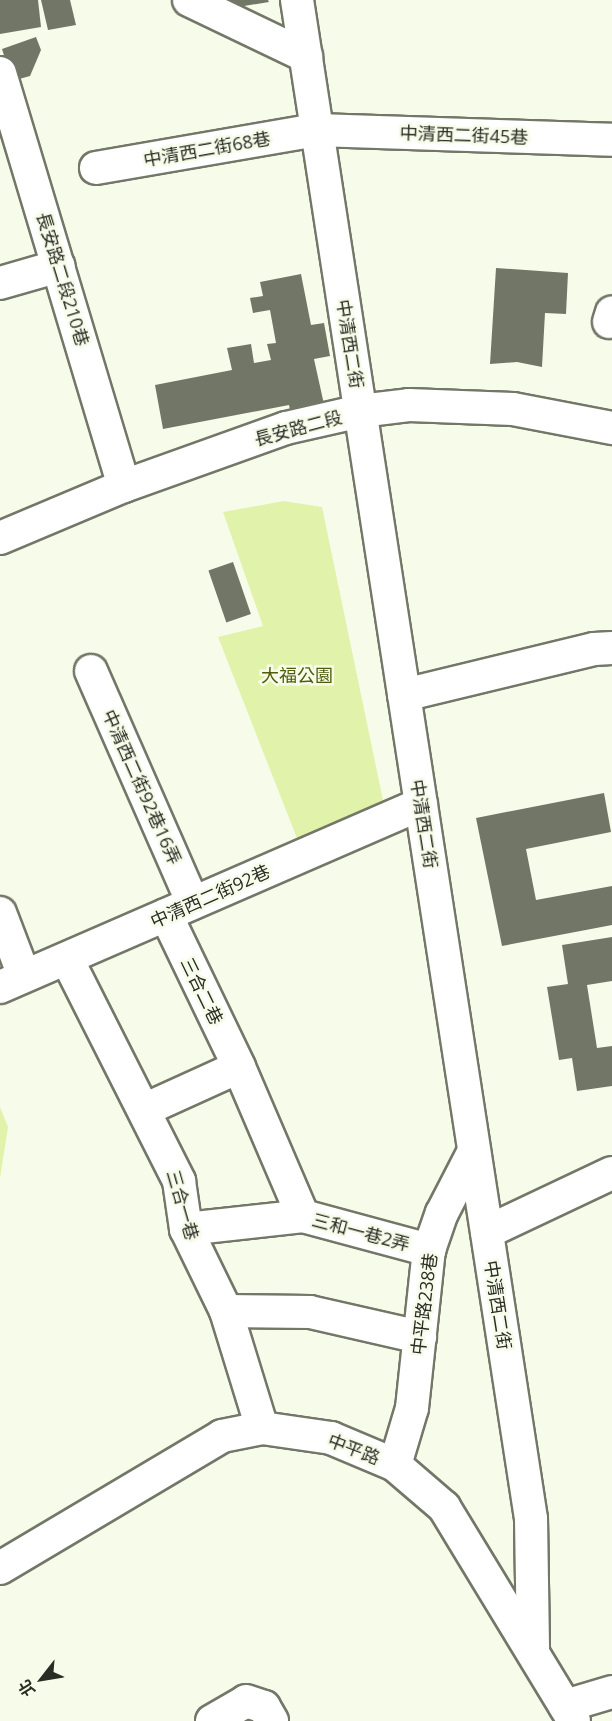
<!DOCTYPE html>
<html>
<head>
<meta charset="utf-8">
<style>
  body { margin:0 }
  #map { position:relative; width:612px; height:1721px; overflow:hidden; background:#f7fcea; font-family:"Open Sans","Noto Sans TC",sans-serif }
  div>[style] { position:absolute }
  .green>* { inset:0; background:#e1f2ab }
  .building>* { inset:0; background:#727667; transform-origin:0 0 }
  .roads { filter:drop-shadow(2px 0 #737768) drop-shadow(-2px 0 #737768) drop-shadow(0 2px #737768) drop-shadow(0 -2px #737768) }
  .minor>* { height:32px; margin:-16px; padding:0 16px; transform-origin:16px; border-radius:16px; background:#fff }
  span { translate:-50% -50%; white-space:nowrap; text-align:center; line-height:1.15; -webkit-text-stroke:5px #f7fcea; paint-order:stroke }
  .street-label { font-size:18px; color:#2b2c26 }
  .park-label { font-size:18px; color:#505d0c }
  .north { position:absolute; left:12px; top:1649px; width:60px; height:60px; -webkit-text-stroke:4px #f7fcea; paint-order:stroke; rotate:239deg; font-size:16px; font-weight:700; line-height:24px; text-align:center; color:#2b2c26 }
  .north::after { content:''; display:block; margin:auto; width:21px; height:27px; background:#2b2c26; clip-path:polygon(50% 0,100% 100%,50% 72%,0 100%) }
</style>
</head>
<body>
<div id="map">
  <div class="green">
    <div style="clip-path:polygon(284px 501px,322px 507px,384px 805px,302px 851px,218px 637px,263px 626px,223px 512px)"></div>
    <div style="clip-path:polygon(0 1107px,8px 1127px,0 1178px)"></div>
  </div>
  <div class="building">
    <div style="clip-path:polygon(0 0,38px 0,41px 27px,0 34px)"></div>
    <div style="clip-path:polygon(41px 0,70px 0,76px 25px,48px 30px)"></div>
    <div style="clip-path:polygon(218px 0,268px 0,269px 2px,220px 10px)"></div>
    <div style="clip-path:polygon(36px 37px,41px 50px,30px 76px,12px 81px,2px 49px)"></div>
    <div style="clip-path:polygon(496px 268px,568px 273px,566px 314px,545px 313px,542px 367px,517px 362px,490px 364px)"></div>
    <div style="clip-path:polygon(301px 274px,311px 325px,324px 323px,330px 356px,314px 359px,325px 409px,291px 416px,289px 405px,163px 429px,155px 385px,232px 370px,227px 348px,251px 344px,254px 363px,271px 360px,267px 344px,276px 343px,270px 310px,253px 313px,250px 298px,263px 296px,260px 282px)"></div>
    <div style="left:233px;top:562px;width:55px;height:26px;rotate:71deg"></div>
    <div style="clip-path:polygon(604px 793px,611px 832px,526px 849px,536px 900px,612px 886px,612px 925px,502px 946px,476px 818px)"></div>
    <div style="clip-path:polygon(612px 937px,612px 981px,587px 985px,597px 1048px,612px 1046px,612px 1086px,577px 1091px,572px 1058px,559px 1060px,547px 987px,568px 984px,562px 945px)"></div>
  </div>
  <div class="roads">
    <div class="minor">
      <div style="left:189px;top:0;width:130px;rotate:25.6deg"></div>
      <div style="left:297px;top:0;width:1537px;rotate:81.24deg"></div>
      <div style="left:531px;top:1519px;width:131px;rotate:89.1deg"></div>
      <div style="left:0;top:73px;width:431px;rotate:73.3deg"></div>
      <div style="left:96px;top:168px;width:224px;rotate:-9.8deg"></div>
      <div style="left:317px;top:130px;width:295px;rotate:1.9deg"></div>
      <div style="left:0;top:283px;width:61px;rotate:-16.1deg"></div>
      <div style="left:609px;top:322px;width:10px;rotate:-73deg"></div>
      <div style="left:0;top:538px;width:134px;rotate:-22.8deg"></div>
      <div style="left:124px;top:486px;width:172px;rotate:-19.7deg"></div>
      <div style="left:286px;top:428px;width:76px;rotate:-12.9deg"></div>
      <div style="left:360px;top:411px;width:49px;rotate:-7deg"></div>
      <div style="left:409px;top:405px;width:104px;rotate:2.2deg"></div>
      <div style="left:513px;top:409px;width:101px;rotate:10.9deg"></div>
      <div style="left:91px;top:671px;width:253px;rotate:66.3deg"></div>
      <div style="left:404px;top:695px;width:195px;rotate:-13.6deg"></div>
      <div style="left:594px;top:649px;width:18px;rotate:-3deg"></div>
      <div style="left:0;top:913px;width:67px;rotate:69.1deg"></div>
      <div style="left:166px;top:915px;width:169px;rotate:64.3deg"></div>
      <div style="left:67px;top:959px;width:249px;rotate:63.2deg"></div>
      <div style="left:179px;top:1181px;width:49px;rotate:81.7deg"></div>
      <div style="left:186px;top:1229px;width:91px;rotate:64deg"></div>
      <div style="left:226px;top:1311px;width:122px;rotate:72.9deg"></div>
      <div style="left:0;top:987px;width:459px;rotate:-23.5deg"></div>
      <div style="left:144px;top:1110px;width:104px;rotate:-24.4deg"></div>
      <div style="left:239px;top:1067px;width:162px;rotate:66.8deg"></div>
      <div style="left:186px;top:1229px;width:118px;rotate:-6.3deg"></div>
      <div style="left:303px;top:1216px;width:131px;rotate:15.1deg"></div>
      <div style="left:487px;top:1232px;width:138px;rotate:-25.3deg"></div>
      <div style="left:226px;top:1311px;width:84px;rotate:0.7deg"></div>
      <div style="left:310px;top:1312px;width:113px;rotate:12.8deg"></div>
      <div style="left:395px;top:1465px;width:59px;rotate:-73.4deg"></div>
      <div style="left:412px;top:1408px;width:159px;rotate:-83.9deg"></div>
      <div style="left:429px;top:1250px;width:39px;rotate:-71deg"></div>
      <div style="left:442px;top:1213px;width:70px;rotate:-62.7deg"></div>
      <div style="left:0;top:1568px;width:258px;rotate:-30.7deg"></div>
      <div style="left:222px;top:1436px;width:41px;rotate:-11.3deg"></div>
      <div style="left:262px;top:1428px;width:70px;rotate:8.2deg"></div>
      <div style="left:331px;top:1438px;width:69px;rotate:22.9deg"></div>
      <div style="left:395px;top:1465px;width:65px;rotate:40.6deg"></div>
      <div style="left:444px;top:1507px;width:250px;rotate:58.7deg"></div>
      <div style="left:565px;top:1706px;width:49px;rotate:-16.6deg"></div>
      <div style="left:212px;top:1721px;width:39px;rotate:-30deg"></div>
      <div style="left:246px;top:1701px;width:19px;rotate:18deg"></div>
      <div style="left:264px;top:1707px;width:16px;rotate:60deg"></div>
    </div>
  </div>
  <div class="street-label">
    <span style="left:464px;top:135px;rotate:2deg">中清西二街45巷</span>
    <span style="left:207px;top:149px;rotate:-10deg">中清西二街68巷</span>
    <span style="left:63px;top:279px;rotate:73deg">長安路二段210巷</span>
    <span style="left:350px;top:344px;rotate:81deg">中清西二街</span>
    <span style="left:298px;top:428px;rotate:-15deg">長安路二段</span>
    <span style="left:142px;top:787px;rotate:66deg">中清西二街92巷16弄</span>
    <span style="left:424px;top:824px;rotate:81deg">中清西二街</span>
    <span style="left:210px;top:896px;rotate:-24deg">中清西二街92巷</span>
    <span style="left:202px;top:991px;rotate:64deg">三合二巷</span>
    <span style="left:183px;top:1205px;rotate:74deg">三合一巷</span>
    <span style="left:361px;top:1232px;rotate:15deg">三和一巷2弄</span>
    <span style="left:424px;top:1304px;rotate:-83deg">中平路238巷</span>
    <span style="left:498px;top:1305px;rotate:81deg">中清西二街</span>
    <span style="left:354px;top:1449px;rotate:21deg">中平路</span>
  </div>
  <div class="park-label">
    <span style="left:297px;top:675px">大福公園</span>
  </div>
  <div class="north">北</div>
</div>
</body>
</html>
